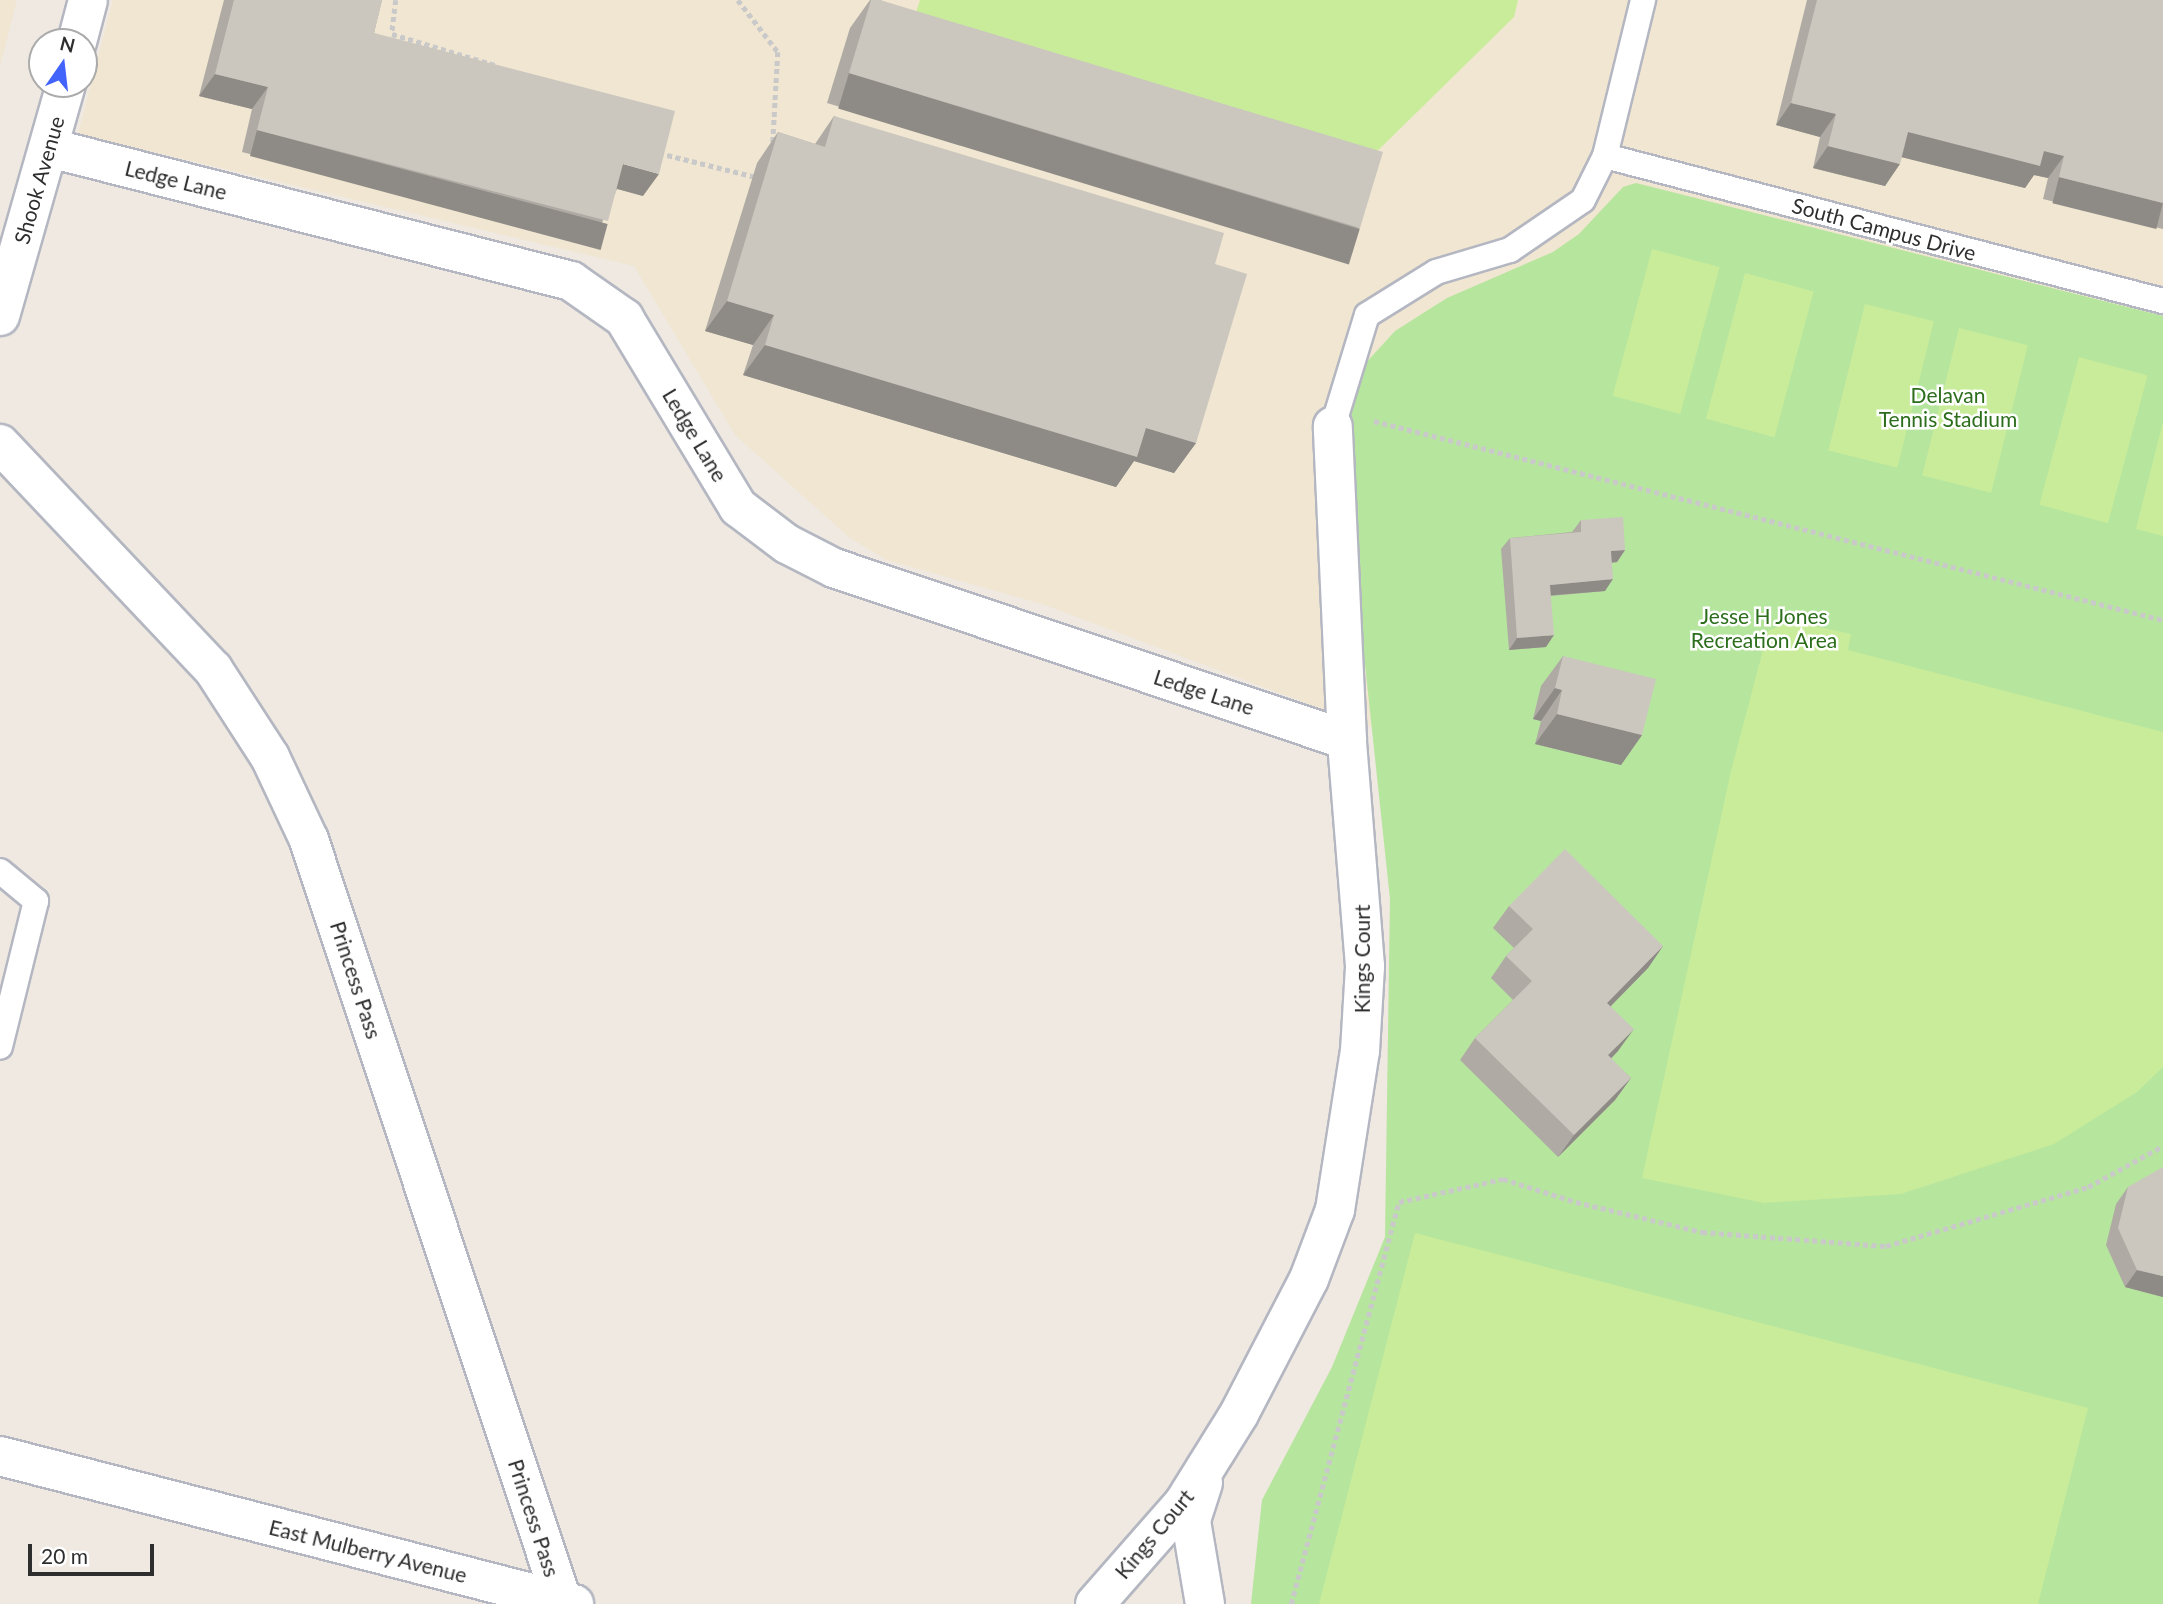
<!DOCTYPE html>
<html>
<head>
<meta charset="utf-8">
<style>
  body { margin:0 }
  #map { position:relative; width:2163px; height:1604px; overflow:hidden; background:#efe9e1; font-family:Lato,sans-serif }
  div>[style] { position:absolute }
  .education>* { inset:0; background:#f0e6d1 }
  .green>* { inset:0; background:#b6e59e }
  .pitch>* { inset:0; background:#c9ec9a; transform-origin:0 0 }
  .path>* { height:4.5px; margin-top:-2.25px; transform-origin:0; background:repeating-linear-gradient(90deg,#c9c9c9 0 5px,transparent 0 8.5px) }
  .roads { filter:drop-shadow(2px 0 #b4b7c1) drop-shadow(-2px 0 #b4b7c1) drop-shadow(0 2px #b4b7c1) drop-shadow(0 -2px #b4b7c1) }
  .lane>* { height:24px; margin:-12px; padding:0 12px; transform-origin:12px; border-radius:12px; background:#fff }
  .street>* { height:38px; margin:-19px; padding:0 19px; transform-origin:19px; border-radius:19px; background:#fff }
  .secondary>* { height:38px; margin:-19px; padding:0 19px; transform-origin:19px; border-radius:19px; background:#fff }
  .wall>* { inset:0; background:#afaba4 }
  .shaded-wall>* { inset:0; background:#8e8b86; transform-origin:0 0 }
  .building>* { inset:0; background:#cbc7bf }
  span { translate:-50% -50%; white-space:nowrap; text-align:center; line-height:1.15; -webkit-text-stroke:5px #fff; paint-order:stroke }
  .street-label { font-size:21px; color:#2e2e2e }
  .park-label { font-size:21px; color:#2c6e1b }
  .north { position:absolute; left:28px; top:28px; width:70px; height:70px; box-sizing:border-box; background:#fff; border:2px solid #ababab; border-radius:50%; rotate:14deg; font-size:19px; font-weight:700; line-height:28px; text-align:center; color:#2e2e2e }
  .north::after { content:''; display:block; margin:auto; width:24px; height:32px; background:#4264fb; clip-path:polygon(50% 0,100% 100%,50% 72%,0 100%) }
  .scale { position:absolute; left:28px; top:1544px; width:126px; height:32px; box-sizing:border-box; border:4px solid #2e2e2e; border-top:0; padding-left:9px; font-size:21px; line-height:24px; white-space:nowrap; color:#2e2e2e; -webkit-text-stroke:5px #fff; paint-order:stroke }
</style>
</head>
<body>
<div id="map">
  <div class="education">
    <div style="clip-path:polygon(0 0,17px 0,0 66px)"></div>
    <div style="clip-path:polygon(113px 0,2163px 0,2163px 1604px,1251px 1604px,1262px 1500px,1332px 1367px,1385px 1237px,1390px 899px,1373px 728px,1045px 605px,887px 560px,850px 538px,735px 435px,634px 266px,78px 134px)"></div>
  </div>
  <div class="green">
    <div style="clip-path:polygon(1636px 183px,2163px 316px,2163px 1604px,1251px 1604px,1262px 1500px,1332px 1367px,1385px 1237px,1390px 899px,1341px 439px,1363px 366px,1395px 331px,1447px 298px,1553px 252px,1579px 234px,1623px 187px)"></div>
  </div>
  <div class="pitch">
    <div style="clip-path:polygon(920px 0,1518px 0,1514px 17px,1361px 167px,908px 37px)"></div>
    <div style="left:1652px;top:249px;width:70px;height:152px;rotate:15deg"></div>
    <div style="left:1745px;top:273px;width:71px;height:151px;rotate:15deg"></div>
    <div style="left:1865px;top:304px;width:71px;height:151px;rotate:14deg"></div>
    <div style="left:1959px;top:328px;width:71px;height:152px;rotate:14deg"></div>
    <div style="left:2079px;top:357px;width:71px;height:153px;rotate:15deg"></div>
    <div style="clip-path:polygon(2163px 422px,2163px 536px,2136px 529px)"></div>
    <div style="clip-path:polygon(1791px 621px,1851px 634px,1848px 650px,2163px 732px,2163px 1067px,2137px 1092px,2054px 1144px,1901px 1194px,1764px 1203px,1642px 1178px,1731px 771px,1768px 631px)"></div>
    <div style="clip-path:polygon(1415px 1233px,2088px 1408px,2038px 1604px,1319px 1604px)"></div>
  </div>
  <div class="path">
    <div style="left:396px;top:0;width:34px;rotate:97deg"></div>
    <div style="left:392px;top:34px;width:108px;rotate:16.8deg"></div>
    <div style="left:738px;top:0;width:66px;rotate:52.4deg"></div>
    <div style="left:778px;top:52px;width:90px;rotate:93.2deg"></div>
    <div style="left:659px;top:153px;width:100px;rotate:13.9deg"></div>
    <div style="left:1374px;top:421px;width:814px;rotate:14.16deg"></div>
    <div style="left:1291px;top:1604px;width:416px;rotate:-75deg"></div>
    <div style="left:1399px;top:1202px;width:107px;rotate:-12.5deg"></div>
    <div style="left:1503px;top:1179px;width:77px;rotate:17.5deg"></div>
    <div style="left:1576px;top:1202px;width:130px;rotate:13.4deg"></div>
    <div style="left:1702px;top:1232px;width:185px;rotate:4.4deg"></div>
    <div style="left:1886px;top:1246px;width:210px;rotate:-16.3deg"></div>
    <div style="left:2088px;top:1187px;width:85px;rotate:-28.7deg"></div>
  </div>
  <div class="roads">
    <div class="lane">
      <div style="left:1605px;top:156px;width:577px;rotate:14.57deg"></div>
      <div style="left:1333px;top:426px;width:116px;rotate:-73deg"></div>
      <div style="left:1367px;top:315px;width:81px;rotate:-31.9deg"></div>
      <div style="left:1436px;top:272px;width:77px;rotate:-16.6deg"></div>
      <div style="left:1510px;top:250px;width:88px;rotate:-34.4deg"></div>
      <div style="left:1583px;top:200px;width:49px;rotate:-63.4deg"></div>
      <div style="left:1605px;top:156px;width:161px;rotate:-76.3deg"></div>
      <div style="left:0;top:871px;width:47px;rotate:39.8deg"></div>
      <div style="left:36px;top:901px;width:150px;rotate:103.9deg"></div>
    </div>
    <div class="street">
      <div style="left:50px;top:148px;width:538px;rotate:14.32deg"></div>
      <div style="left:571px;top:281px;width:65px;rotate:34.9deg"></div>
      <div style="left:624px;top:318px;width:221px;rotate:58.9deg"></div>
      <div style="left:738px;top:507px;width:61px;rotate:37.1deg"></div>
      <div style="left:787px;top:544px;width:53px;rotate:27.1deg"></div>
      <div style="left:834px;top:568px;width:541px;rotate:18.54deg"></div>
      <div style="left:0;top:444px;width:310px;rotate:46.6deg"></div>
      <div style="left:213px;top:669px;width:105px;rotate:57.1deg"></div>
      <div style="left:270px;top:757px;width:92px;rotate:64.8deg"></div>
      <div style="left:309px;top:840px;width:802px;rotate:71.61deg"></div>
      <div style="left:1203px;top:1483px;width:40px;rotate:108deg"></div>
      <div style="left:1191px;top:1521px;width:84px;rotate:80.4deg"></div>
      <div style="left:1095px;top:1604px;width:133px;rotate:-48.7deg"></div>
      <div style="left:1183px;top:1504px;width:106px;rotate:-58.1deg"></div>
      <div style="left:1239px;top:1414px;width:152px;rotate:-62.6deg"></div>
      <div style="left:1309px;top:1279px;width:74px;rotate:-69.4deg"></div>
      <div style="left:1335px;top:1210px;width:161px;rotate:-81.1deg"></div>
      <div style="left:1360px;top:1051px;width:85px;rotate:-86.6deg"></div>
      <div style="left:1365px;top:966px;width:227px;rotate:-94.6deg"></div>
      <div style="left:1347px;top:740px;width:314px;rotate:-92.6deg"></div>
    </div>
    <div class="secondary">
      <div style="left:77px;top:42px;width:43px;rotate:-75.3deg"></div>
      <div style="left:0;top:316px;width:241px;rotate:-74.1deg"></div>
      <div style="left:0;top:1456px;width:593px;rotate:14.46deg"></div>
    </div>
  </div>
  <div class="wall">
    <div style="clip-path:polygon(224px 0,382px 0,374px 33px,643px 196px,617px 189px,593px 243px,242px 152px,252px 109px,199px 96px)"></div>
    <div style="clip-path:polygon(870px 0,880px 0,1360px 228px,1339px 258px,827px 103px,850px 28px)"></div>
    <div style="clip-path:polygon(1807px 0,2163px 0,2163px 229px,2043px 199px,2048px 178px,2034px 175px,2025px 188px,1902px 157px,1885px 186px,1813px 168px,1820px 137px,1776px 125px)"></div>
    <div style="clip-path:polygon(834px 116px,1215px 264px,1196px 443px,1174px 473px,1134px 461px,1116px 487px,743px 375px,753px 345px,705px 331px,757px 163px,778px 132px,815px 144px)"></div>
    <div style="clip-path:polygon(1581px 520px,1625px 550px,1617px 562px,1612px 563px,1605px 591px,1551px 596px,1546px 647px,1509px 650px,1501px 549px,1510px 538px,1572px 532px)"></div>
    <div style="clip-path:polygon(1563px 656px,1642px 735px,1621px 765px,1535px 744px,1541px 721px,1533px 719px,1541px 686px)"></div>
    <div style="clip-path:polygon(1509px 906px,1663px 946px,1648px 968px,1611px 1006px,1618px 1051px,1611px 1059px,1631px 1078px,1615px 1100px,1558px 1157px,1460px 1060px,1475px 1038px,1513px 1000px,1491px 978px,1506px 956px,1514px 948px,1493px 928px)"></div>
    <div style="clip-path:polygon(2128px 1187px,2163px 1297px,2125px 1287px,2106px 1245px,2116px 1204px)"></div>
  </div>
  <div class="shaded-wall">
    <div style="left:849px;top:73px;width:534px;height:37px;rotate:17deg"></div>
    <div style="clip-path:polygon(215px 74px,268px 87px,252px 109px,199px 96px)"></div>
    <div style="clip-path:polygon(1791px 103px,1836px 114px,1820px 137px,1776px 125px)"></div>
    <div style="left:257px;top:130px;width:363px;height:27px;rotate:15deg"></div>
    <div style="clip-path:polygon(1908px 132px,2044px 151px,2064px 156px,2048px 178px,2034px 175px,2025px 188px,1893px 155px)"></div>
    <div style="clip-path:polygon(1828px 146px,1900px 164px,1885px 186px,1813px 168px)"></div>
    <div style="clip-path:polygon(623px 164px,659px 174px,643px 196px,607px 186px)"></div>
    <div style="left:2059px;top:177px;width:107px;height:27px;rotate:14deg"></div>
    <div style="clip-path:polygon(727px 301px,774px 315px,753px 345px,705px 331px)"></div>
    <div style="clip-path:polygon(765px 345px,1146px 428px,1196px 443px,1174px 473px,1134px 461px,1116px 487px,743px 375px)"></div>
    <div style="clip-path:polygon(1625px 550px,1617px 562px,1603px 563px,1611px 551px)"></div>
    <div style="clip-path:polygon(1613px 579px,1605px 591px,1542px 596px,1550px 585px)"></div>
    <div style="clip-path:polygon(1554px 635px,1546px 647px,1509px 650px,1517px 638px)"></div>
    <div style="clip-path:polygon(1555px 688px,1562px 690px,1541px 721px,1533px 719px)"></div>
    <div style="clip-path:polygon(1557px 714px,1642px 735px,1621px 765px,1535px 744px)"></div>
    <div style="clip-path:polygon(1663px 946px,1648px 968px,1592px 1025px,1607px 1003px)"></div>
    <div style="clip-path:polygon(1634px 1029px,1618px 1051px,1592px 1077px,1608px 1055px)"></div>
    <div style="clip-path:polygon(1631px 1078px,1615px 1100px,1558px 1157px,1574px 1135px)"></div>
    <div style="clip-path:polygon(2137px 1270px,2163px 1276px,2163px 1297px,2125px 1287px)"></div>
  </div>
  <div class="building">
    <div style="clip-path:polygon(234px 0,382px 0,374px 33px,675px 111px,659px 174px,623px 164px,608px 221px,257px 130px,268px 87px,215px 74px)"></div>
    <div style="clip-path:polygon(871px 0,880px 0,1383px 152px,1360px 228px,849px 73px)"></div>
    <div style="clip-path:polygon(1817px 0,2163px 0,2163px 203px,2059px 177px,2064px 156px,2044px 151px,2040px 166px,1908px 132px,1900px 164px,1828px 146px,1836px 114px,1791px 103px)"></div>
    <div style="clip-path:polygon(834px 116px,1224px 233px,1215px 264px,1247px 274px,1196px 443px,1146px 428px,1137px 457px,765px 345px,774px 315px,727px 301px,778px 132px,825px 147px)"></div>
    <div style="clip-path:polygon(1623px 517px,1625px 550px,1611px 551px,1613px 579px,1550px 585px,1554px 635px,1517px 638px,1510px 538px,1581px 532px,1581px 520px)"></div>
    <div style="clip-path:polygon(1563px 656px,1656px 679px,1642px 735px,1557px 714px,1562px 690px,1555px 688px)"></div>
    <div style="clip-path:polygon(1565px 849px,1663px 946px,1607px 1003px,1634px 1029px,1608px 1055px,1631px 1078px,1574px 1135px,1475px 1038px,1532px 981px,1506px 956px,1533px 929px,1509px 906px)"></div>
    <div style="clip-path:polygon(2163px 1167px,2163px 1276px,2137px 1270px,2118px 1228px,2128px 1187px)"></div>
  </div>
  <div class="street-label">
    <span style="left:39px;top:180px;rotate:-74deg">Shook Avenue</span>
    <span style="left:176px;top:180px;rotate:14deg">Ledge Lane</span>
    <span style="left:1884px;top:229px;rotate:15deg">South Campus Drive</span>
    <span style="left:695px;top:435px;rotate:59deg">Ledge Lane</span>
    <span style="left:1204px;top:692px;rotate:18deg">Ledge Lane</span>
    <span style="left:1362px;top:959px;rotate:-90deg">Kings Court</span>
    <span style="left:356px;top:980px;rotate:72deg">Princess Pass</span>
    <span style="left:534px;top:1518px;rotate:72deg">Princess Pass</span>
    <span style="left:1154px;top:1534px;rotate:-50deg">Kings Court</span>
    <span style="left:368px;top:1551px;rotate:14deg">East Mulberry Avenue</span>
  </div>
  <div class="park-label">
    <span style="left:1948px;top:407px">Delavan<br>Tennis Stadium</span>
    <span style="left:1764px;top:628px">Jesse H Jones<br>Recreation Area</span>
  </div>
  <div class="north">N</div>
  <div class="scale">20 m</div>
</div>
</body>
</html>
